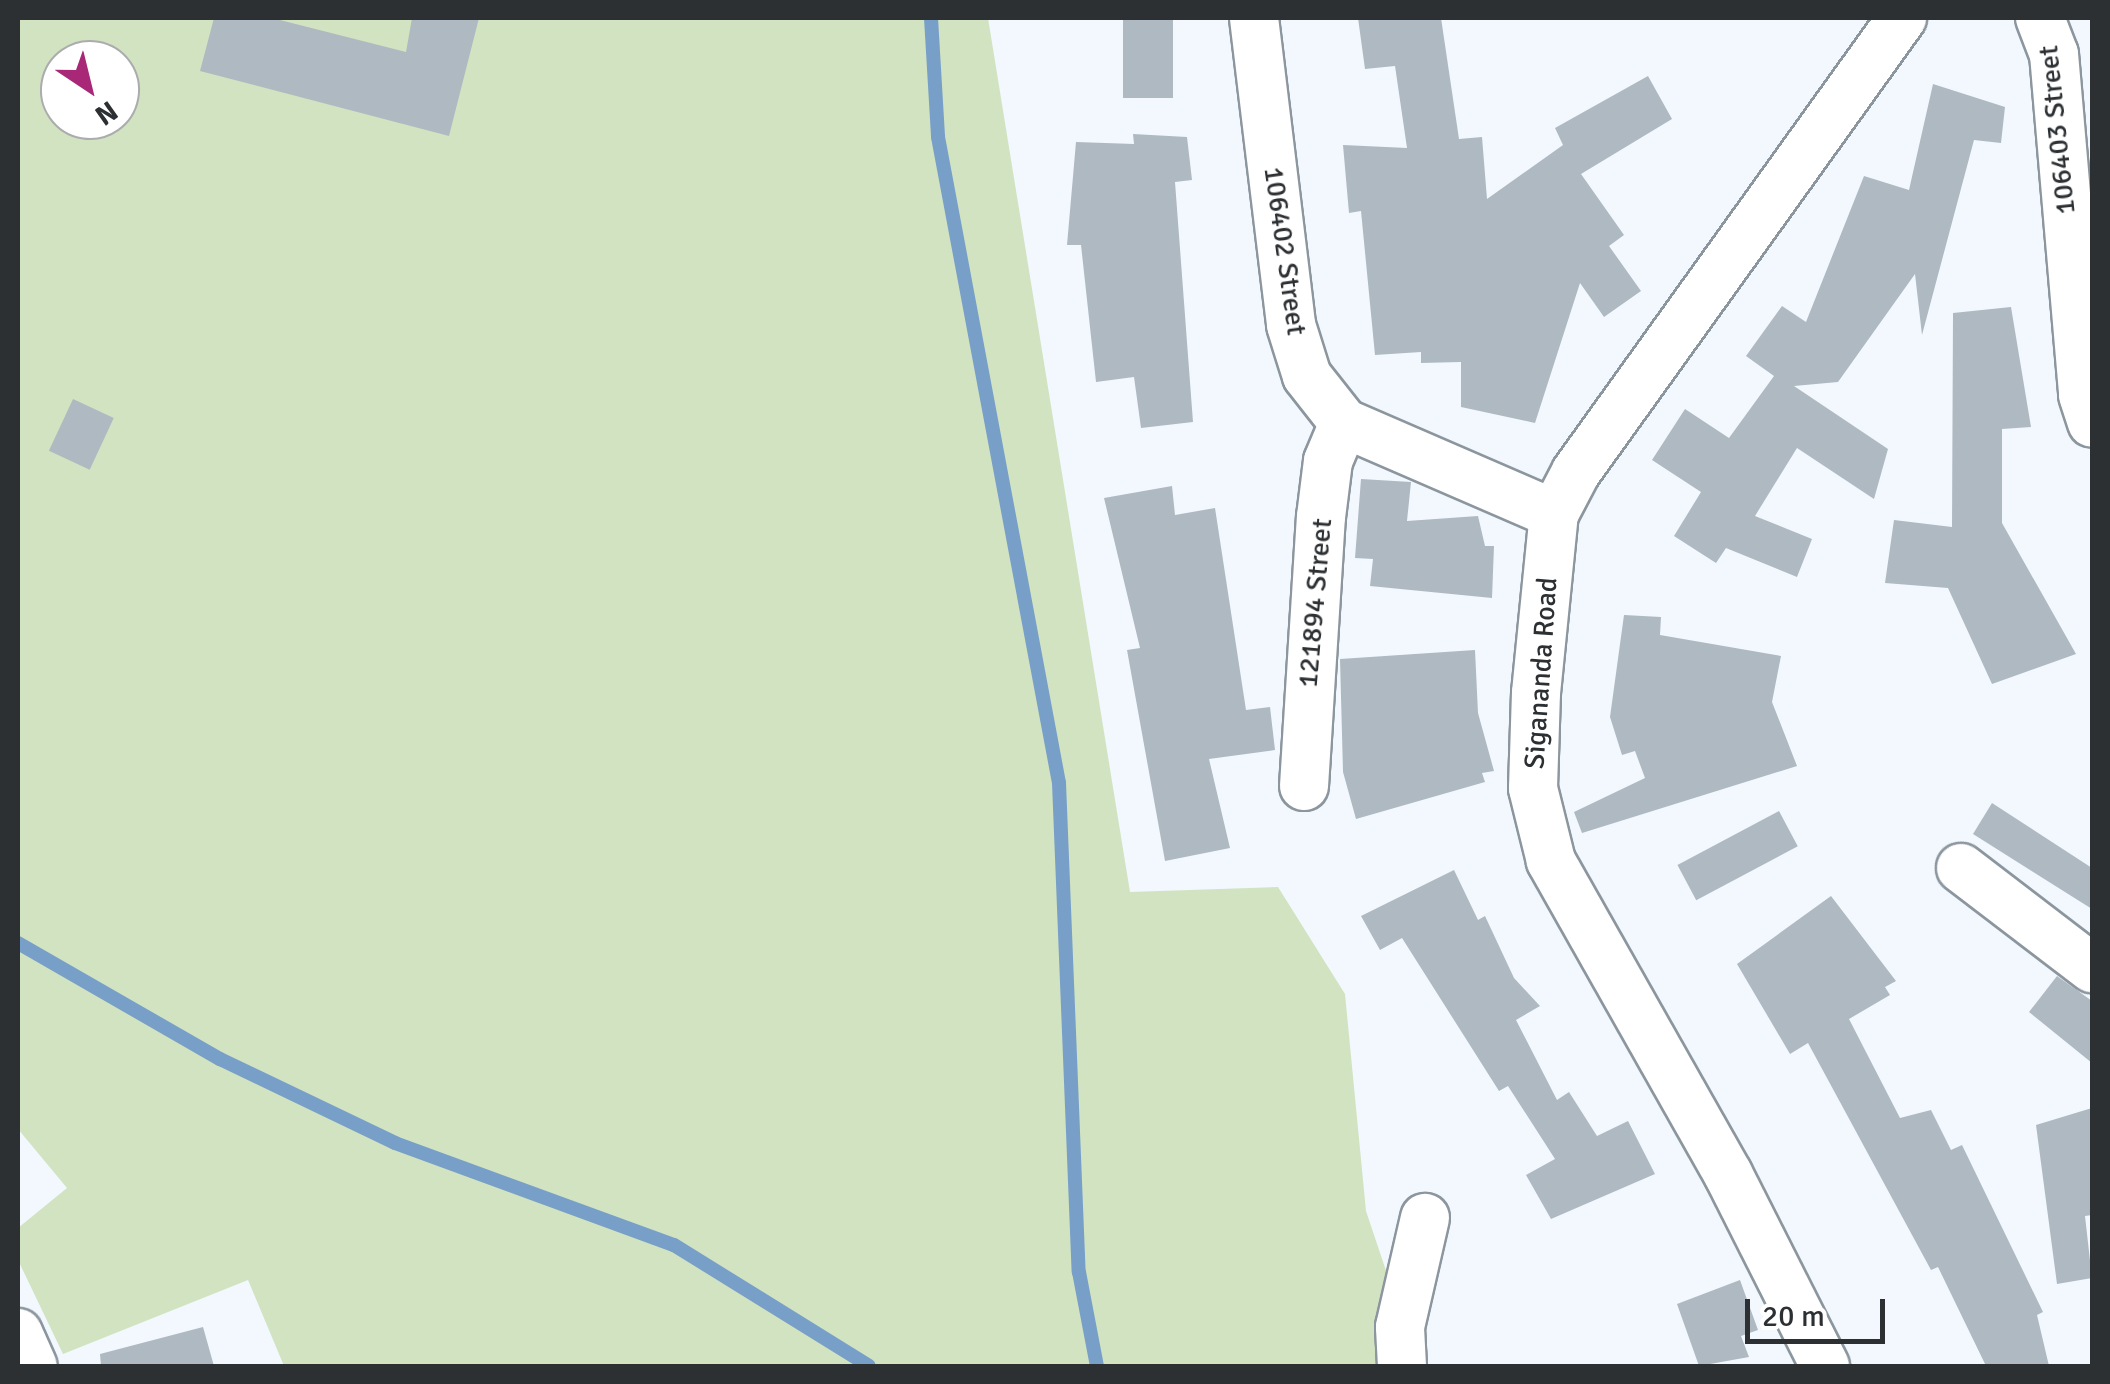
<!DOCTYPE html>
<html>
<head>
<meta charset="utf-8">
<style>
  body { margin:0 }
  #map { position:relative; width:2110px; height:1384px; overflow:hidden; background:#f2f8fe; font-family:Signika,sans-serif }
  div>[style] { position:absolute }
  .green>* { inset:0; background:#d2e3c1 }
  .stream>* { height:14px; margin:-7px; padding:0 7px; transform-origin:7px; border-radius:7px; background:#789fc8 }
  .building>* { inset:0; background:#afb9c1; transform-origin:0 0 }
  .roads { filter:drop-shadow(2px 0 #8c969e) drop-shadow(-2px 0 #8c969e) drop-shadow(0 2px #8c969e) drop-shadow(0 -2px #8c969e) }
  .street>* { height:48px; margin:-24px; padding:0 24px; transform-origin:24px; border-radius:24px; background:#fff }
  span { translate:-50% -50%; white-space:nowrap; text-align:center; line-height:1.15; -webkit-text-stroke:10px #fff; paint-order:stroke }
  .street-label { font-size:28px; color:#2c3033 }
  .frame { position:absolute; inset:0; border:20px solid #2c3033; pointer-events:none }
  .north { position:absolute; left:40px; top:40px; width:100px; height:100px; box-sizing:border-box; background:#fff; border:2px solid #abacad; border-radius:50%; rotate:145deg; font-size:28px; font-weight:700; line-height:40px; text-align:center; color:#2c3033 }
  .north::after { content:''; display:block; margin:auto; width:35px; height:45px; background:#a82877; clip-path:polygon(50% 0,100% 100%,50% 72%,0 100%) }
  .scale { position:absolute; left:1745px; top:1299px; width:140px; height:45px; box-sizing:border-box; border:5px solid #2c3033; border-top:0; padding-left:12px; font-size:30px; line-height:35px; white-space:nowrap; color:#2c3033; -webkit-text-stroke:8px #fff; paint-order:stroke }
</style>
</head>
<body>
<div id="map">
  <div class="green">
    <div style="clip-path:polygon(evenodd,988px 18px,1130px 892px,1278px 887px,1345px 994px,1366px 1211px,1418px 1366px,284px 1366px,248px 1280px,63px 1354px,18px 1260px,18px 1228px,67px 1188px,18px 1129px,19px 18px,988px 18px,60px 60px,120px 60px,120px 120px,60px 120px,60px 60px)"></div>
  </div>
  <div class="stream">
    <div style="left:931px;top:18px;width:119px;rotate:86.6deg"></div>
    <div style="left:938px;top:137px;width:657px;rotate:79.39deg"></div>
    <div style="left:1059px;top:783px;width:489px;rotate:87.7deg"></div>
    <div style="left:1079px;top:1272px;width:96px;rotate:79.2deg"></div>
    <div style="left:18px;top:943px;width:233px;rotate:29.9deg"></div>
    <div style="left:220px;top:1059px;width:194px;rotate:25.6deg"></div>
    <div style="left:395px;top:1143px;width:297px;rotate:20.1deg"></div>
    <div style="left:674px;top:1245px;width:229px;rotate:31.8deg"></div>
  </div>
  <div class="building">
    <div style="clip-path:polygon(214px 18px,272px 18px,406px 52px,412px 18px,479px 18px,449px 136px,200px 71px)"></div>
    <div style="left:1123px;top:18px;width:50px;height:80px"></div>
    <div style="clip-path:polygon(1358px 18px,1441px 18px,1459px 139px,1482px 137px,1487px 199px,1563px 145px,1555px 128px,1648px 76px,1672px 119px,1581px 174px,1624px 235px,1609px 246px,1641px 291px,1604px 317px,1580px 283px,1535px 423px,1461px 407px,1461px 362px,1421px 363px,1421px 352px,1375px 355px,1361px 211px,1349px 213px,1343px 145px,1407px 148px,1395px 66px,1365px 69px)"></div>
    <div style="clip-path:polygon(1933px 84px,2005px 107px,2001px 143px,1974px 140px,1922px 335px,1915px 274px,1838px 382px,1794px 386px,1888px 449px,1874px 499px,1797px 448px,1755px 516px,1812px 539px,1797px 577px,1726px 548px,1716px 563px,1674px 536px,1701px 492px,1652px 460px,1685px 409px,1729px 438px,1774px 376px,1746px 356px,1782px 306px,1806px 322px,1864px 176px,1909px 190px)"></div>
    <div style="clip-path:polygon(1133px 134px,1187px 137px,1192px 180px,1175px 182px,1193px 422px,1141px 428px,1134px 377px,1096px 382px,1081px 245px,1067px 245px,1076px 142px,1134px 144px)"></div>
    <div style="clip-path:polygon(2011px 307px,2031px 427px,2002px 429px,2002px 523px,2076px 654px,1992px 684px,1948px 588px,1885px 583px,1894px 520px,1952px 527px,1953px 313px)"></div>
    <div style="left:73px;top:399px;width:45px;height:57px;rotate:25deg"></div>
    <div style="clip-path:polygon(1361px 479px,1411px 482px,1407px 521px,1478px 516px,1485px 546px,1494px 546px,1492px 598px,1370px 586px,1373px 559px,1355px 558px)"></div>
    <div style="clip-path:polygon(1172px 486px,1175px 515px,1215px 508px,1246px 710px,1270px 707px,1275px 750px,1209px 759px,1230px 848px,1165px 861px,1127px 650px,1140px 648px,1104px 498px)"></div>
    <div style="clip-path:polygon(1624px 615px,1661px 617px,1660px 635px,1781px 656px,1772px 702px,1797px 766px,1582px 833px,1574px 812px,1645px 778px,1635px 751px,1622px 755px,1610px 717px)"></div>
    <div style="clip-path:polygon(1475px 650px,1478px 713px,1494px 771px,1482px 773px,1485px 782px,1356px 819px,1343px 772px,1340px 659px)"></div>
    <div style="clip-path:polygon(1992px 803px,2092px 868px,2092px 909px,1973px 834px)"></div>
    <div style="left:1779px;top:811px;width:40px;height:115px;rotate:62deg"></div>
    <div style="clip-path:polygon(1454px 870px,1478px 920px,1485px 916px,1514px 978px,1540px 1006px,1516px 1020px,1557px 1100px,1569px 1092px,1597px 1136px,1628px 1121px,1655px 1174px,1551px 1219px,1526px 1175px,1555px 1159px,1508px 1086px,1499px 1091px,1402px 938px,1380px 950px,1361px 916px)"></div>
    <div style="clip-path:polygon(1831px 896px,1896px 981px,1885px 987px,1890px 995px,1849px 1019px,1900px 1118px,1931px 1110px,1951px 1150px,1962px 1145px,2043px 1312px,2037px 1315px,2049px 1366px,1986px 1366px,1938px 1267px,1931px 1270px,1808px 1043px,1790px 1054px,1737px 964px)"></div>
    <div style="clip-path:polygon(2057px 976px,2092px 1001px,2092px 1063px,2029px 1012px)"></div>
    <div style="clip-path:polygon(2092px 1108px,2092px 1215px,2085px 1216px,2092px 1278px,2057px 1284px,2036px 1125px)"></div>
    <div style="clip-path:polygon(1740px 1280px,1758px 1330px,1741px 1336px,1749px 1357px,1699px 1366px,1677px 1304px)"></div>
    <div style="clip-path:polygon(203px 1327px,214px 1366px,101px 1366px,100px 1354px)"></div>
  </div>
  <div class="roads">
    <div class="street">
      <div style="left:1254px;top:18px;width:309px;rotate:83.1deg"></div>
      <div style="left:1291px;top:325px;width:53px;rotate:72.6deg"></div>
      <div style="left:1307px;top:376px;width:60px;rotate:51.8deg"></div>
      <div style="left:1344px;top:423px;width:229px;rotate:23.4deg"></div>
      <div style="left:2040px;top:18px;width:39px;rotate:69deg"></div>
      <div style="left:2054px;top:54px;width:342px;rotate:85.1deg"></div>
      <div style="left:2083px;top:395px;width:29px;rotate:72deg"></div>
      <div style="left:1304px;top:786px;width:270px;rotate:-86.4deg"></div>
      <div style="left:1321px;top:517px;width:56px;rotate:-82.9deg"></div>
      <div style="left:1328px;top:461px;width:41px;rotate:-67.2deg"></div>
      <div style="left:1961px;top:868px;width:165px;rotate:37.4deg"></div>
      <div style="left:18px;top:1333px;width:36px;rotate:66deg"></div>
      <div style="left:1402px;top:1366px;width:39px;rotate:-93deg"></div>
      <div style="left:1400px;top:1327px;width:112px;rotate:-77.1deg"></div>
      <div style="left:1825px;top:1366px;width:215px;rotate:-116.8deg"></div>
      <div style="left:1728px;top:1174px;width:360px;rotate:-119.5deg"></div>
      <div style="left:1551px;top:861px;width:75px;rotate:-103.9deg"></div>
      <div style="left:1533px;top:788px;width:95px;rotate:-88.2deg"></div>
      <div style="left:1536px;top:693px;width:180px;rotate:-84.3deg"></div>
      <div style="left:1554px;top:514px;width:47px;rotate:-62.4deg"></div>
      <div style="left:1576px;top:472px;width:559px;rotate:-54.32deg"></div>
    </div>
  </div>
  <div class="street-label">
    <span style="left:2057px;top:130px;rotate:-96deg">106403 Street</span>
    <span style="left:1285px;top:251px;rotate:82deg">106402 Street</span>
    <span style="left:1315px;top:603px;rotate:-85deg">121894 Street</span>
    <span style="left:1541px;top:673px;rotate:-86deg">Sigananda Road</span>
  </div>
  <div class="frame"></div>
  <div class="north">N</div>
  <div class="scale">20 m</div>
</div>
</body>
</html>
